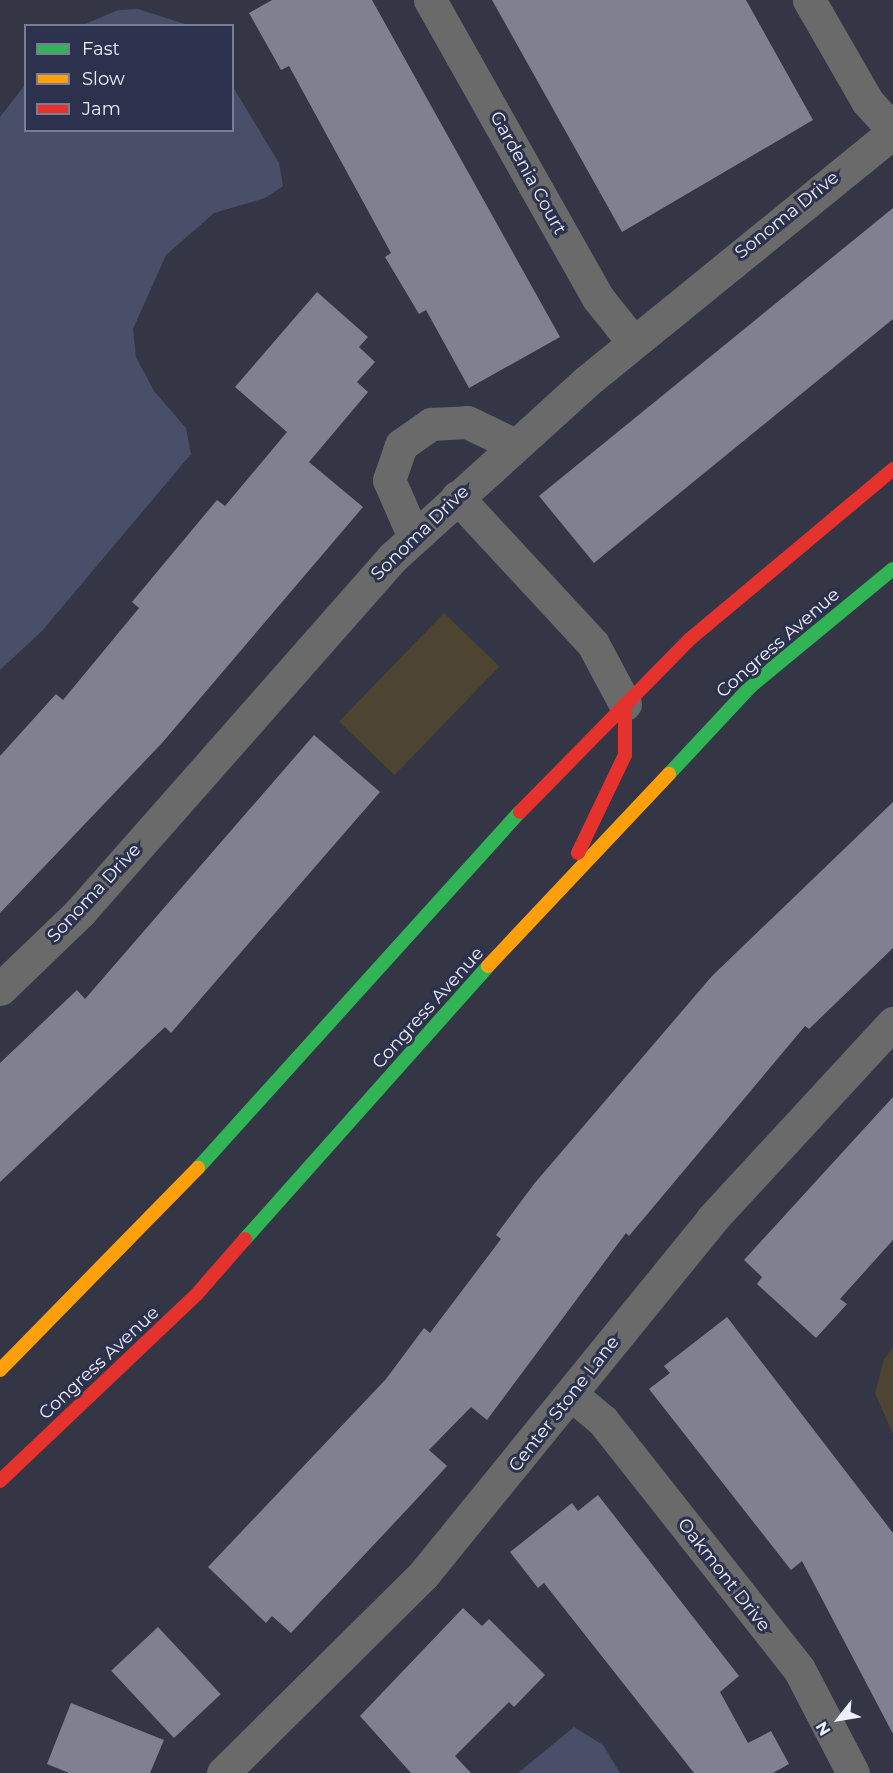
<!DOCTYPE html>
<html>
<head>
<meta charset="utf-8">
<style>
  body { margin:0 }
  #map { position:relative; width:893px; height:1773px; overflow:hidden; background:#343645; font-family:Montserrat,sans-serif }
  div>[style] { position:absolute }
  .green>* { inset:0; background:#4e4432; transform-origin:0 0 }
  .water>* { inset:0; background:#494f68 }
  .building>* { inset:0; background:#7f818e; transform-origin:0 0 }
  .street>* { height:33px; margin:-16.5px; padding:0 16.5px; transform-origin:16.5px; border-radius:16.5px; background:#6b6a6a }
  .fast>* { height:14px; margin:-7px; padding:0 7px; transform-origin:7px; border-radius:7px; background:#30b455 }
  .slow>* { height:14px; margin:-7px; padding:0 7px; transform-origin:7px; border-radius:7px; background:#ff9f0a }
  .jam>* { height:14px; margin:-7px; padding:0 7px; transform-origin:7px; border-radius:7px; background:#e5322d }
  span { translate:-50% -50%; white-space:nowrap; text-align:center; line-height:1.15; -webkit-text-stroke:6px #2c314d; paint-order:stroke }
  .street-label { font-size:18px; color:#ebeffd }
  .legend { position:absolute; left:24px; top:24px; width:210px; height:108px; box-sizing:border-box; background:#2c314d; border:2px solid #787d93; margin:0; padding:8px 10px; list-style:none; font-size:18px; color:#ebeffd }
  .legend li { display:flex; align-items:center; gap:12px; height:30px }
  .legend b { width:30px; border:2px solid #787d93 }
  .north { position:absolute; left:809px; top:1689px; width:60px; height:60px; -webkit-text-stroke:4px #2c314d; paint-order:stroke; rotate:239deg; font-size:16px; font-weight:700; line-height:24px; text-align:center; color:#ebeffd }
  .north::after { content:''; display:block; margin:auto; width:21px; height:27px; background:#ebeffd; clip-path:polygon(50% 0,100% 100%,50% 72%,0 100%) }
</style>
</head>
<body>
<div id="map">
  <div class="green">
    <div style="left:444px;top:613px;width:77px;height:151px;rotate:44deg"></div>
    <div style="clip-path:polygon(893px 1348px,893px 1434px,875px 1393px,884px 1359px)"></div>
  </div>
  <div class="water">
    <div style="clip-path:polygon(138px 9px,188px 25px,83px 25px,118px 10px)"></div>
    <div style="clip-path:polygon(25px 85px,26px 130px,232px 130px,233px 87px,279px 163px,283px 186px,265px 198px,214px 213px,166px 255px,133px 329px,136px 357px,154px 391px,186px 428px,191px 454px,42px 631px,0 670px,0 117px)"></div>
    <div style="clip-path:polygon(574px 1727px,603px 1745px,620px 1773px,518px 1773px)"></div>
  </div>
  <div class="building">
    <div style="clip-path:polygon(272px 0,372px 0,560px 337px,469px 388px,426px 310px,419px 314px,385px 257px,391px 253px,289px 66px,281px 70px,249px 13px)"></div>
    <div style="clip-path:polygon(492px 0,746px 0,813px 120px,622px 232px)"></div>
    <div style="clip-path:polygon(893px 208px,893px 319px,594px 563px,539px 496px)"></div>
    <div style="clip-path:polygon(317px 292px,368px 337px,359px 347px,375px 362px,357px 382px,368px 392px,309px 462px,363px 507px,162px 743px,0 913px,0 756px,56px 694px,63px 700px,139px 608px,132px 602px,217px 500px,225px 506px,287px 432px,235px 387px)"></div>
    <div style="clip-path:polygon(314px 735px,380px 792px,171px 1033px,165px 1027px,0 1182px,0 1063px,77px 990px,85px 999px)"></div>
    <div style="clip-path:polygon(893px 802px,893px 948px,809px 1029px,805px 1026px,629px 1236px,626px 1233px,487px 1420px,471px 1407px,429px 1450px,447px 1466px,413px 1503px,291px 1633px,272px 1616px,266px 1623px,208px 1567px,386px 1379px,424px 1328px,430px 1333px,501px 1239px,496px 1235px,534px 1184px,712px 976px)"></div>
    <div style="clip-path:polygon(893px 1097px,893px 1240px,840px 1299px,847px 1304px,816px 1338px,757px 1284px,762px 1277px,744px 1260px)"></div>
    <div style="clip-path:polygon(727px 1317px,893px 1533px,893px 1734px,802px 1561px,791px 1570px,649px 1389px,670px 1373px,664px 1366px)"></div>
    <div style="clip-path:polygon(598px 1495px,739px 1676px,720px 1692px,748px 1743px,771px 1731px,789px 1764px,773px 1773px,694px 1773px,544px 1583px,538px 1588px,510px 1552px,572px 1503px,578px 1511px)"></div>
    <div style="clip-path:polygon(463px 1608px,482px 1626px,489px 1619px,545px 1675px,514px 1707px,509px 1702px,455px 1756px,471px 1773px,411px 1773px,360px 1716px)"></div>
    <div style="left:158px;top:1627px;width:92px;height:64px;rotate:47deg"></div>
    <div style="clip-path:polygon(71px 1703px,164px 1740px,150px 1773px,69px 1773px,47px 1764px)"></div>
  </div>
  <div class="street">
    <div style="left:430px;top:0;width:342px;rotate:60.6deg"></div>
    <div style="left:598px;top:298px;width:56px;rotate:51.5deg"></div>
    <div style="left:809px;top:0;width:116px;rotate:60.1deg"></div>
    <div style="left:867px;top:101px;width:39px;rotate:48deg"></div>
    <div style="left:457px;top:497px;width:200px;rotate:47.2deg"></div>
    <div style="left:593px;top:644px;width:68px;rotate:61.9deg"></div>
    <div style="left:414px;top:537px;width:62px;rotate:-113.7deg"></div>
    <div style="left:389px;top:480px;width:37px;rotate:-71deg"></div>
    <div style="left:401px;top:445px;width:37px;rotate:-35deg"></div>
    <div style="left:431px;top:424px;width:36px;rotate:-3deg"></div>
    <div style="left:467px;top:422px;width:51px;rotate:25.6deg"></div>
    <div style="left:0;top:989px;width:111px;rotate:-43.9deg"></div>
    <div style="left:80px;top:912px;width:473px;rotate:-48.6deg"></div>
    <div style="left:393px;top:557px;width:262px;rotate:-42.2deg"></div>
    <div style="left:587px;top:381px;width:395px;rotate:-39.1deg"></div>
    <div style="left:572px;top:1395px;width:40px;rotate:40deg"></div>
    <div style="left:603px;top:1421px;width:316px;rotate:51.7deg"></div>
    <div style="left:799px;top:1669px;width:117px;rotate:62.6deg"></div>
    <div style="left:223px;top:1773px;width:281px;rotate:-44.7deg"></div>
    <div style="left:423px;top:1575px;width:459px;rotate:-50.9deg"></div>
    <div style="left:712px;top:1219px;width:267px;rotate:-47.3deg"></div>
  </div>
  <div class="fast">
    <div style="left:669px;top:774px;width:120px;rotate:-47deg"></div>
    <div style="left:751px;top:686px;width:184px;rotate:-39.5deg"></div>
    <div style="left:198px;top:1168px;width:480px;rotate:-47.9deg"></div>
    <div style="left:245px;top:1239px;width:365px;rotate:-48.3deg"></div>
  </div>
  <div class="slow">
    <div style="left:488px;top:966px;width:264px;rotate:-46.7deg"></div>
    <div style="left:0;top:1370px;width:283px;rotate:-45.6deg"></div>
  </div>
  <div class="jam">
    <div style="left:520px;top:812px;width:243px;rotate:-45.5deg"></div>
    <div style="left:690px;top:639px;width:265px;rotate:-39.9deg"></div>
    <div style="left:578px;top:853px;width:109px;rotate:-64.4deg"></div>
    <div style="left:625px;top:755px;width:51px;rotate:-90deg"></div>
    <div style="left:0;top:1481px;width:272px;rotate:-43.5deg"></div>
    <div style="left:197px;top:1294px;width:73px;rotate:-48.9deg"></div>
  </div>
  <div class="street-label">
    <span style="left:528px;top:173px;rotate:61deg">Gardenia Court</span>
    <span style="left:787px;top:215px;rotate:-39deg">Sonoma Drive</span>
    <span style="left:420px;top:533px;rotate:-44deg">Sonoma Drive</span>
    <span style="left:778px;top:643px;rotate:-41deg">Congress Avenue</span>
    <span style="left:94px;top:893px;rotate:-47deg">Sonoma Drive</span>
    <span style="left:428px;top:1008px;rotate:-48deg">Congress Avenue</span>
    <span style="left:99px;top:1363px;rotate:-43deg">Congress Avenue</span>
    <span style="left:564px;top:1404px;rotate:-52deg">Center Stone Lane</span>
    <span style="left:724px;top:1575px;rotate:52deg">Oakmont Drive</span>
  </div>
  <ul class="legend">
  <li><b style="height:8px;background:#30b455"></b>Fast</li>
  <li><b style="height:8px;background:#ff9f0a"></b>Slow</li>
  <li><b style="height:8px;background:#e5322d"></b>Jam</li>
  </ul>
  <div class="north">N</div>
</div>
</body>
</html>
